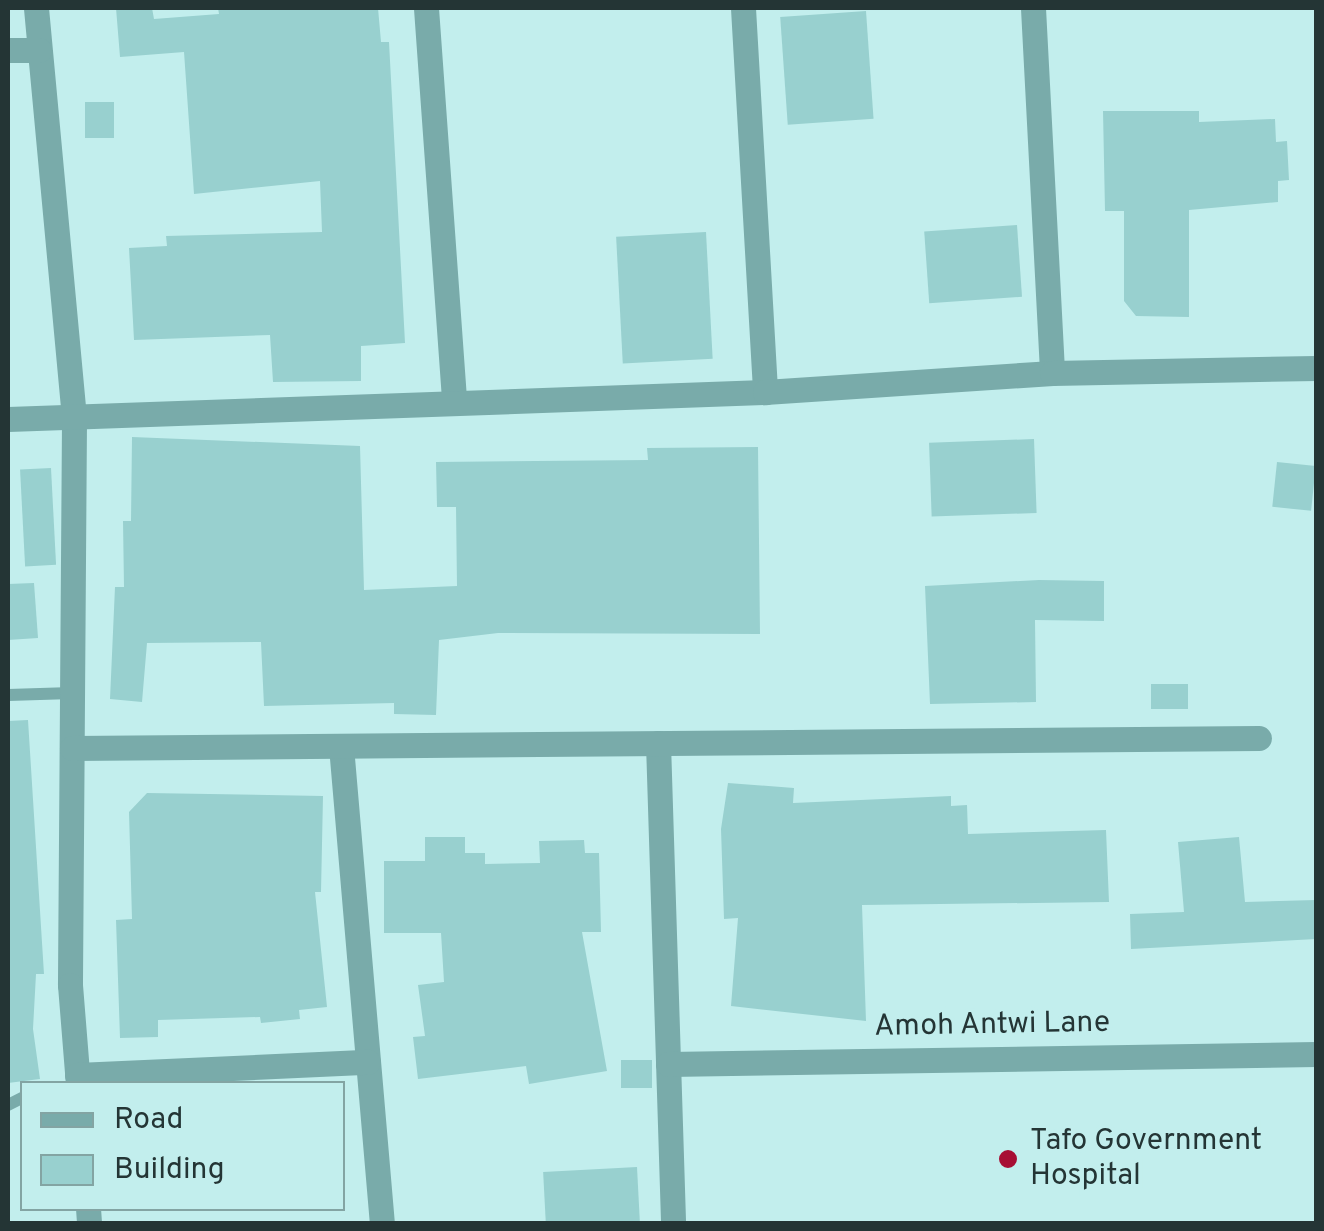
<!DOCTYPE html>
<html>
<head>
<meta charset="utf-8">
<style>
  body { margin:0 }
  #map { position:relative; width:1324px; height:1231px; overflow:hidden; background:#c2eeed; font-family:Overpass,sans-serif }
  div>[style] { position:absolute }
  .building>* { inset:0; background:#98d0cf; transform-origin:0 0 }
  .service>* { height:12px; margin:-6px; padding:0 6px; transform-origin:6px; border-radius:6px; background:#79abaa }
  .minor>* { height:25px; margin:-12.5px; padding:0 12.5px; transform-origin:12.5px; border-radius:12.5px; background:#79abaa }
  .dots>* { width:28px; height:28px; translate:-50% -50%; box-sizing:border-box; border:5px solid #c2eeed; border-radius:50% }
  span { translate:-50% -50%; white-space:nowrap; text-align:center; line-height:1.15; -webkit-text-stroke:8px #c2eeed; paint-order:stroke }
  .street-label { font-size:30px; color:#243535 }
  .poi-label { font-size:30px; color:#243535 }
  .left { translate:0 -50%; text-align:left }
  .frame { position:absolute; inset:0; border:10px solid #243535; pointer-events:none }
  .legend { position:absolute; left:20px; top:1081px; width:325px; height:130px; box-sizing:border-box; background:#c2eeed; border:2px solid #83a4a3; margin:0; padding:12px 18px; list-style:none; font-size:30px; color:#243535 }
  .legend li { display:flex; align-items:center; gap:20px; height:50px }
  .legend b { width:50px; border:2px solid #83a4a3 }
</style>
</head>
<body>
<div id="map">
  <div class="building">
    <div style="clip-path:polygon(116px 8px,152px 8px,154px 19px,219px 14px,218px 8px,378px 8px,381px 42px,389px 42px,405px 343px,361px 346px,361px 381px,273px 382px,270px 335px,134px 340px,129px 248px,167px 246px,166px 236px,322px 232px,320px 181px,194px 194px,184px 52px,120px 57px)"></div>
    <div style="left:866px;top:11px;width:108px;height:86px;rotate:86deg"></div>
    <div style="left:85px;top:102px;width:29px;height:36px"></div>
    <div style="clip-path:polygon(1103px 111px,1199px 111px,1199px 122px,1275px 119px,1276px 142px,1287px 141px,1289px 180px,1278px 181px,1278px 202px,1189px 210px,1189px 317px,1136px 316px,1124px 301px,1124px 211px,1105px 211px)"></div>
    <div style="left:1017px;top:225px;width:72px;height:93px;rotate:86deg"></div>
    <div style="left:706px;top:232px;width:127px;height:90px;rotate:87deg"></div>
    <div style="clip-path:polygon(132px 437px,360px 446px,364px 590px,457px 586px,456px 507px,437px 507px,436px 462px,648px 460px,647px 448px,758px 447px,760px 634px,498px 633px,439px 640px,436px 715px,394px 714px,394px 703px,264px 706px,261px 642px,147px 643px,142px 702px,110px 699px,115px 587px,124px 587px,123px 521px,131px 521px)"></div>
    <div style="left:1034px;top:439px;width:74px;height:105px;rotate:88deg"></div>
    <div style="left:1277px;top:462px;width:39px;height:45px;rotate:6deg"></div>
    <div style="left:51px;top:468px;width:97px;height:31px;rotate:87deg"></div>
    <div style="clip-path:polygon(1039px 580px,1104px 581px,1104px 621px,1035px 620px,1036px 702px,930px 704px,925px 586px)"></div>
    <div style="clip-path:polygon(34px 583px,38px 638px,8px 640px,8px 584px)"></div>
    <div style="left:1151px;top:684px;width:37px;height:25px"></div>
    <div style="clip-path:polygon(28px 720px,44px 974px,36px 974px,33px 1029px,40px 1079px,8px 1083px,8px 721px)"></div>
    <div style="clip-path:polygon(728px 783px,794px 788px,793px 803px,951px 796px,951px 806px,967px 805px,968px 834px,1106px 830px,1109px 902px,862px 905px,866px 1021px,731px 1006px,738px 918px,724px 919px,721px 829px)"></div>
    <div style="clip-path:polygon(147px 793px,323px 796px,321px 892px,315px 892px,327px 1007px,299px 1010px,300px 1019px,261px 1023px,260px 1017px,158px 1020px,158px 1037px,120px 1038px,116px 920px,132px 919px,129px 812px)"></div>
    <div style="clip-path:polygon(425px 837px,465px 837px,465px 853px,485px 853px,485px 864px,540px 863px,539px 841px,584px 840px,585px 853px,599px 853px,601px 932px,582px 932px,607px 1071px,529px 1084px,526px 1066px,418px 1079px,413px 1037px,425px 1036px,418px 985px,444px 982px,441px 933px,384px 933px,384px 861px,425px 861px)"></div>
    <div style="clip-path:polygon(1239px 837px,1245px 902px,1316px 900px,1316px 939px,1131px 949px,1130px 914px,1184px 912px,1178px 842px)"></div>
    <div style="left:621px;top:1060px;width:31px;height:28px"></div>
    <div style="left:637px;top:1167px;width:57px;height:94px;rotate:87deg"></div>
  </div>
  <div class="service">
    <div style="left:8px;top:695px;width:64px;rotate:-1.8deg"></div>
    <div style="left:8px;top:1105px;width:16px;rotate:-27deg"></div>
  </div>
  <div class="minor">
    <div style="left:36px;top:8px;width:415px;rotate:84.7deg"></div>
    <div style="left:74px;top:421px;width:564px;rotate:90.41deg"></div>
    <div style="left:70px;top:985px;width:99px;rotate:85.4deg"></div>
    <div style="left:426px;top:8px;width:393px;rotate:85.9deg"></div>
    <div style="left:743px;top:8px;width:385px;rotate:86.7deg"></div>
    <div style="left:1033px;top:8px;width:365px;rotate:87deg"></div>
    <div style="left:8px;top:50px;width:31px"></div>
    <div style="left:8px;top:419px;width:757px;rotate:-2.04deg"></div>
    <div style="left:765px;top:392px;width:288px;rotate:-3.8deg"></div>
    <div style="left:1052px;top:373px;width:264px;rotate:-1.1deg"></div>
    <div style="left:658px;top:743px;width:481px;rotate:88.2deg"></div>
    <div style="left:341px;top:746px;width:480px;rotate:85.1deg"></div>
    <div style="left:72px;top:748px;width:1187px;rotate:-0.48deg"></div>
    <div style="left:668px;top:1064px;width:648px;rotate:-0.88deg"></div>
    <div style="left:77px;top:1075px;width:291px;rotate:-2.6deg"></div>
    <div style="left:88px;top:1208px;width:16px;rotate:86deg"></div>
  </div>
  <div class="dots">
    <div style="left:1008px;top:1159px;background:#a70e34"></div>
  </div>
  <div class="street-label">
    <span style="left:992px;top:1026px;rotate:-1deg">Amoh Antwi Lane</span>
  </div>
  <div class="poi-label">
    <span class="left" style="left:1030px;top:1159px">Tafo Government<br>Hospital</span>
  </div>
  <div class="frame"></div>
  <ul class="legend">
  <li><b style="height:12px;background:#79abaa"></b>Road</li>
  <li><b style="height:28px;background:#98d0cf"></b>Building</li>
  </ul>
</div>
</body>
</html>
